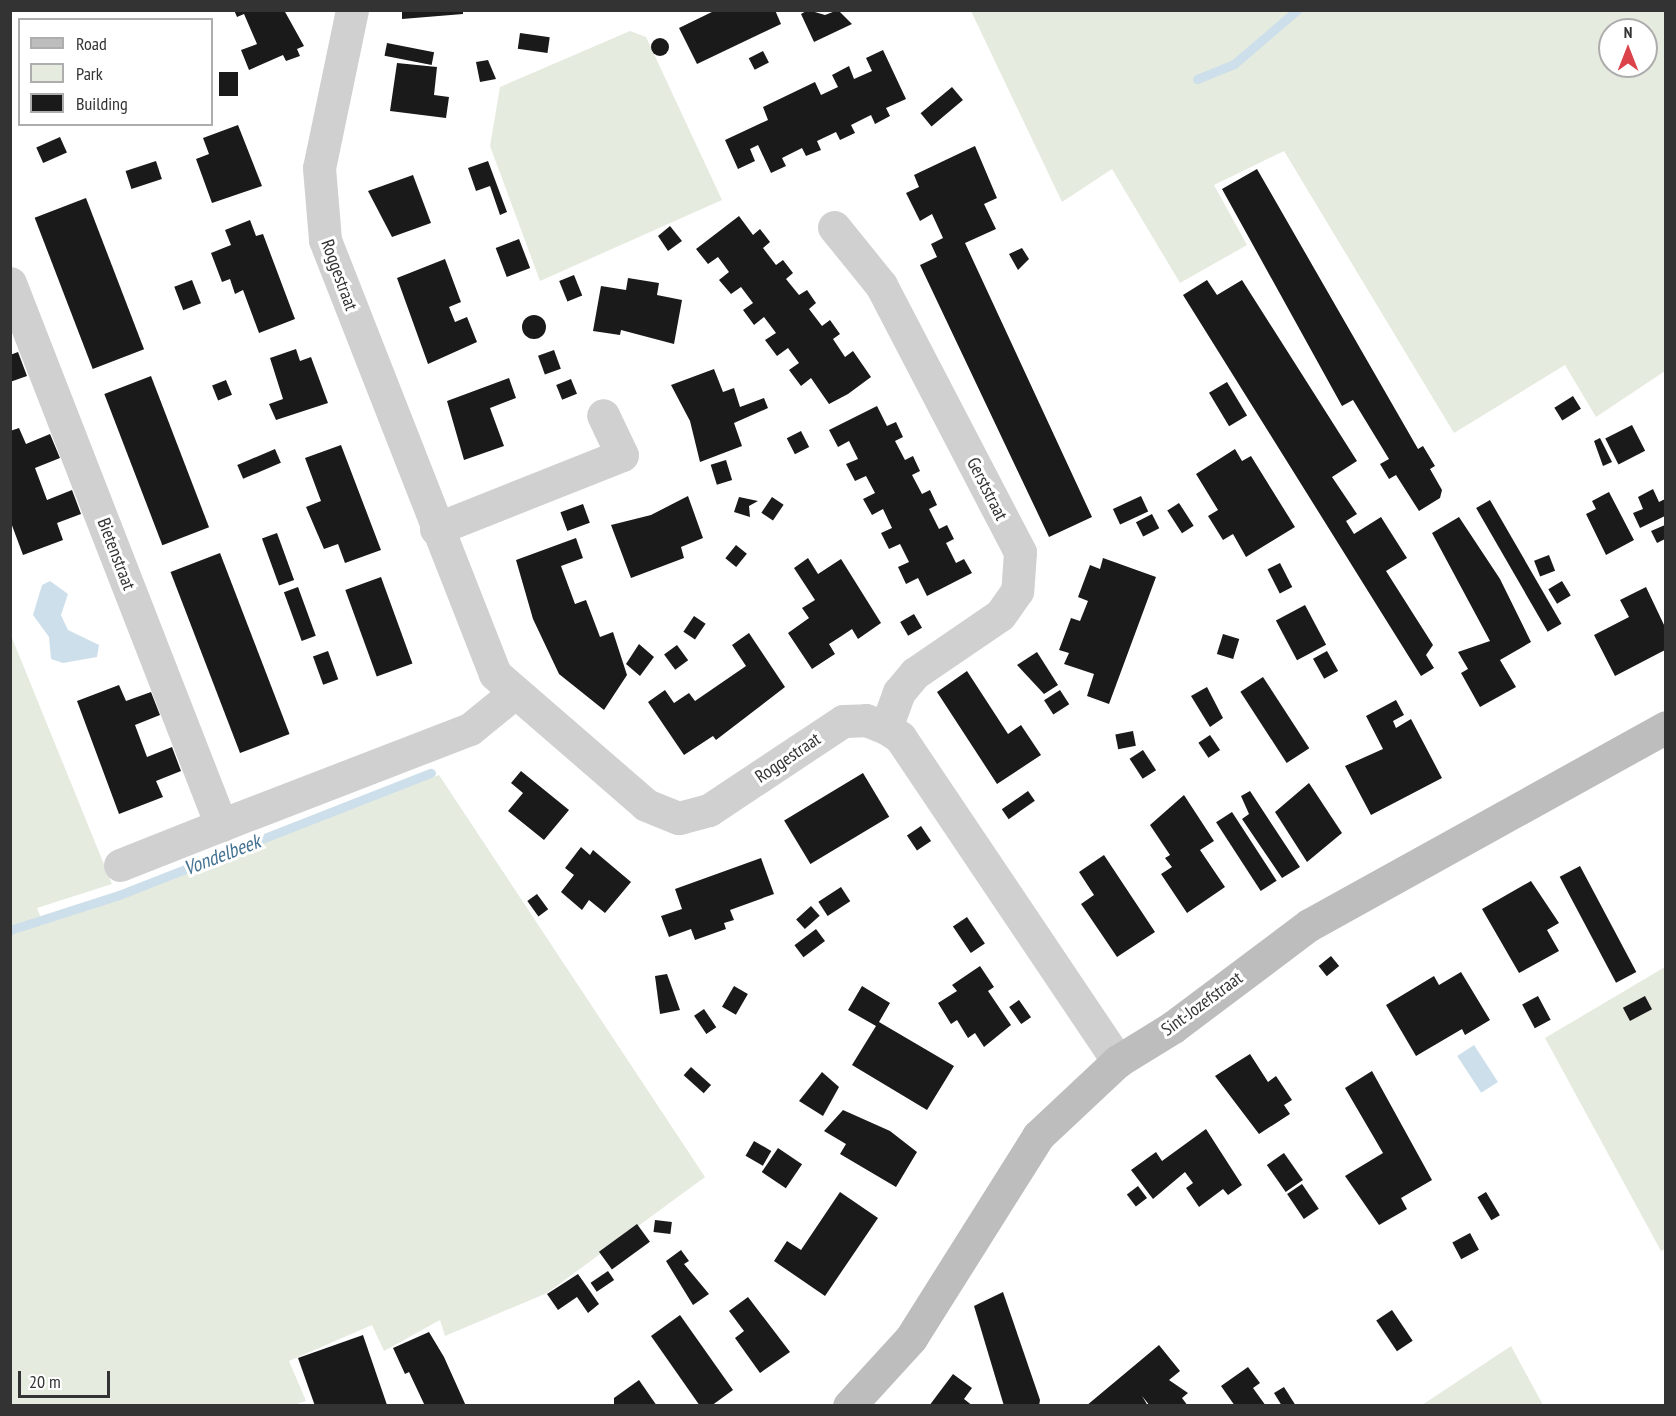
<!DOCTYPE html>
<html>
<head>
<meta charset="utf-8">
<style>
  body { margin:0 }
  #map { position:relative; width:1676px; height:1416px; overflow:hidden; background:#fff; font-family:"PT Sans Narrow",sans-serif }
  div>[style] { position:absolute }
  .green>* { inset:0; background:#e5ebdf }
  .water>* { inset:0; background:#cddfea; transform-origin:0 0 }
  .stream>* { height:9px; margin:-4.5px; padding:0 4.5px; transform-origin:4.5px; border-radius:4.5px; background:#cddfea }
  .building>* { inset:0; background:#1a1a1a; transform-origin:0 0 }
  .round { border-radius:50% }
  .street>* { height:33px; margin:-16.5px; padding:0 16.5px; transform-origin:16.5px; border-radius:16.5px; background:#d0d0d0 }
  .secondary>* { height:33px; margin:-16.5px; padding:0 16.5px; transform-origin:16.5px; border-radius:16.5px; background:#bdbdbd }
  span { translate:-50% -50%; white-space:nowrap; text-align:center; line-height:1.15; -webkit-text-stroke:6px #fff; paint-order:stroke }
  .street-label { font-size:18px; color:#333 }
  .water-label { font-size:20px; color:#447292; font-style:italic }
  .frame { position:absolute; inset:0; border:12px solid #333; pointer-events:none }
  .legend { position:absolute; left:18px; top:18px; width:195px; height:108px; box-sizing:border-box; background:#fff; border:2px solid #adadad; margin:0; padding:8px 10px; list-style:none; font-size:18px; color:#333 }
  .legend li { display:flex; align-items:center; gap:12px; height:30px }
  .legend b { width:30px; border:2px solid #adadad }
  .north { position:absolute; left:1598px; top:18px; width:60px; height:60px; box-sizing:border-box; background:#fff; border:2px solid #adadad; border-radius:50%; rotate:0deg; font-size:16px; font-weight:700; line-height:24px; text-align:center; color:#333 }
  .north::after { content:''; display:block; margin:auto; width:21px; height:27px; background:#dc424a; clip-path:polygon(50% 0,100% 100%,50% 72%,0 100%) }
  .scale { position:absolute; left:18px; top:1371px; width:92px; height:27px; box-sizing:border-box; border:3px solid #333; border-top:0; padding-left:8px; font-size:18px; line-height:21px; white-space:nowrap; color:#333; -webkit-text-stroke:4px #fff; paint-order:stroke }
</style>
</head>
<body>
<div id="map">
  <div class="green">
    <div style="clip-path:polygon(evenodd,971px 11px,1665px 11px,1665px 371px,1596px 417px,1565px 365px,1454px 433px,1284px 151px,1214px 185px,1247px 245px,1180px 283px,1112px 169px,1062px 202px,971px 11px,1610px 30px,1646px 30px,1646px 66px,1610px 66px,1610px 30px)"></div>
    <div style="clip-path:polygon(630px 31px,646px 37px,722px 200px,540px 281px,490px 146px,500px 87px)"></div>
    <div style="clip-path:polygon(10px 633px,112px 884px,37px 908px,42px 921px,439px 775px,705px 1177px,547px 1293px,445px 1336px,440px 1320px,384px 1351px,372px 1325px,289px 1361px,306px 1401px,293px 1405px,11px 1405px)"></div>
    <div style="clip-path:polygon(1665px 967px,1665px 1249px,1661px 1251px,1545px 1038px)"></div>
    <div style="clip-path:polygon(1511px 1346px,1543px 1405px,1422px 1405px)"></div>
  </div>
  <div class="water">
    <div style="clip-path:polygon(50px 581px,68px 594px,61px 615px,68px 630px,99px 645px,97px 657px,63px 663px,51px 659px,49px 637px,33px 615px,42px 585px)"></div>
    <div style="left:1474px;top:1045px;width:44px;height:20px;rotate:57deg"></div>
  </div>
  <div class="stream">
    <div style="left:1197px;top:79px;width:40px;rotate:-22deg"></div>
    <div style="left:1234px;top:64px;width:83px;rotate:-40.6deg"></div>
    <div style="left:10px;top:930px;width:114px;rotate:-17.8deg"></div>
    <div style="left:119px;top:895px;width:335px;rotate:-21.4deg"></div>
  </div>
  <div class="building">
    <div style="clip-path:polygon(234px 10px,284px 10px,304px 46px,297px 49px,300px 56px,286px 61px,283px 55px,249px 70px,241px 50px,257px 44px,244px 14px,237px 17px)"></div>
    <div style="clip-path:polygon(402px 10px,463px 10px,463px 14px,402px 19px)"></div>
    <div style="clip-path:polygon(716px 10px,775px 10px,781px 24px,697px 64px,679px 28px)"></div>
    <div style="clip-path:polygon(808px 10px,825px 15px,838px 10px,852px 24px,814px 42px,801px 14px)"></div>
    <div style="left:520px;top:33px;width:30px;height:16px;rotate:8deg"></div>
    <div class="round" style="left:651px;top:38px;width:18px;height:18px"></div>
    <div style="left:387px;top:43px;width:48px;height:13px;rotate:11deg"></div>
    <div style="clip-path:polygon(883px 50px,906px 99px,886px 108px,890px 116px,875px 124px,871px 115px,851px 125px,855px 133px,840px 140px,836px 132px,817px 141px,821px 150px,806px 156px,802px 148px,782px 158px,786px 166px,771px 173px,758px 145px,750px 149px,755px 161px,738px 169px,725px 140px,768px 120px,763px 107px,815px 82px,821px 95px,838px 87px,832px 75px,849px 66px,854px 79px,872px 71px,866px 58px)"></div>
    <div style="left:763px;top:51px;width:13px;height:16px;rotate:63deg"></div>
    <div style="clip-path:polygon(488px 60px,496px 79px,480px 82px,476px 62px)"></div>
    <div style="clip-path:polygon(397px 63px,437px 67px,434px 95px,449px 97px,446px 118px,390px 111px)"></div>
    <div style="left:219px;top:72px;width:19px;height:24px"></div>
    <div style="left:952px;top:87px;width:17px;height:41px;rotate:50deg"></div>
    <div style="clip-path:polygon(238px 125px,262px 186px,212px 203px,196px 159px,209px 154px,203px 138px)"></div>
    <div style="left:60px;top:137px;width:17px;height:26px;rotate:66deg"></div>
    <div style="clip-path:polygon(975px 146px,997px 198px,984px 204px,996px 229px,965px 243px,1092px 517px,1049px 537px,920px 265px,937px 257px,931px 244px,943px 238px,932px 214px,920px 221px,906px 193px,919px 187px,914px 175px)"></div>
    <div style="left:156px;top:161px;width:19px;height:32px;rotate:72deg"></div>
    <div style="clip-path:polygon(488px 161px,507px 212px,500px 215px,490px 186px,476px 191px,468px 168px)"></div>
    <div style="clip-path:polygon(1257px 169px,1418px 449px,1423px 446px,1435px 466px,1430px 469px,1442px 490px,1440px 498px,1419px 511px,1396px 475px,1389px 479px,1380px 464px,1389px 459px,1353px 400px,1342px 406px,1222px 189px)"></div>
    <div style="clip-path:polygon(413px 175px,431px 223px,392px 237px,368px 191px)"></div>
    <div style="left:86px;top:198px;width:162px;height:55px;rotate:69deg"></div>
    <div style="clip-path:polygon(739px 216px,753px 235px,760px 229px,770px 242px,763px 248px,776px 265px,783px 260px,793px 273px,786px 279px,799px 295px,807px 290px,816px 303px,809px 309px,822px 326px,830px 320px,840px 334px,833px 339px,845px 357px,853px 351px,871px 377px,848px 394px,829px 404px,811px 378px,801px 386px,789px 370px,799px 363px,788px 348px,777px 356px,765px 340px,776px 333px,764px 317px,754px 325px,743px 310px,753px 303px,741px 287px,731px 294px,719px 280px,729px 272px,718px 257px,708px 264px,696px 249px)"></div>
    <div style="clip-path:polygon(250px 220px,256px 236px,263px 234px,295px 319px,259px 333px,243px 290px,235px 294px,230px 279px,222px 282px,211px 253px,231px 245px,225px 230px)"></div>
    <div style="clip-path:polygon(670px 226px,682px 241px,668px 251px,658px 236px)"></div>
    <div style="left:519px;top:239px;width:31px;height:25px;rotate:69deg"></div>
    <div style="clip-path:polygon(1022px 248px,1029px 259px,1018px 270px,1009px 254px)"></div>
    <div style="clip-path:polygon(445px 259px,461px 302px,449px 307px,455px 322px,467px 317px,477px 342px,428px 364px,397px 278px)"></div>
    <div style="left:574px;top:275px;width:22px;height:16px;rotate:68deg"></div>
    <div style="clip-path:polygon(628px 278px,659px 283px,657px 295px,682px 300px,674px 344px,621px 330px,620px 335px,593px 331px,601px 286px,626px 290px)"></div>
    <div style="left:192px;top:280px;width:25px;height:19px;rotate:69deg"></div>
    <div style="clip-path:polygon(1207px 280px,1217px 295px,1242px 280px,1357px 461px,1332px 477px,1357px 514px,1346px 521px,1354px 534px,1381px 517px,1407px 558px,1386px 571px,1433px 645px,1426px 655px,1434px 668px,1421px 676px,1183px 295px)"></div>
    <div class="round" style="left:522px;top:315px;width:24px;height:24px"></div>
    <div style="clip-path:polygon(296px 349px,300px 361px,311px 357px,328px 403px,276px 420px,269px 404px,283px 399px,270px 358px)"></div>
    <div style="left:554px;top:350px;width:20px;height:17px;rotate:70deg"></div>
    <div style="clip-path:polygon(18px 352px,27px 376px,10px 382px,10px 355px)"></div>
    <div style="clip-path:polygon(714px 369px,723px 392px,734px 388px,740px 407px,764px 398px,768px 408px,734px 423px,742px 446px,700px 462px,690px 421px,671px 385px)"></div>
    <div style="left:151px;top:376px;width:162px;height:50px;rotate:69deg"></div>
    <div style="clip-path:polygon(509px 378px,516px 398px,490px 408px,504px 446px,464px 460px,447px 401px)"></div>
    <div style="left:571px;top:379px;width:16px;height:16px;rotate:68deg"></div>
    <div style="left:226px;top:380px;width:16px;height:15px;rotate:68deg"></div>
    <div style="left:1227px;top:382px;width:39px;height:21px;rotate:59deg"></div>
    <div style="left:1573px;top:396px;width:15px;height:22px;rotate:58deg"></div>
    <div style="clip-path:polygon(877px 406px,887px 426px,896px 422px,903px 437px,895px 441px,905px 460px,913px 456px,920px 471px,912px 475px,922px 494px,930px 490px,937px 505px,929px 509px,939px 529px,947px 525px,954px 539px,946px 543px,956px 563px,964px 559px,972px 573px,927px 596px,918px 578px,906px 584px,898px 567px,909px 562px,900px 544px,889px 549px,881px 533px,892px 528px,883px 509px,872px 515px,863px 499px,875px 493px,866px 476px,855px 481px,846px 464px,858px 459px,849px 441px,838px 447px,829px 430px)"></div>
    <div style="left:1632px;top:425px;width:29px;height:30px;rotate:63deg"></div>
    <div style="clip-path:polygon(19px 428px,26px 444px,50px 434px,60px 458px,35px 468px,47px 500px,72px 490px,81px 514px,57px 523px,63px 540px,23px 555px,10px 520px,10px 431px)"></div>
    <div style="left:801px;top:431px;width:18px;height:16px;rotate:63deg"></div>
    <div style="clip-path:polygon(1600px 438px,1612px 462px,1603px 466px,1594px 441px)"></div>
    <div style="clip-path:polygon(341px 445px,381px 550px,345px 563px,338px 544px,324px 549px,306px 507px,321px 501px,305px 458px)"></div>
    <div style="left:275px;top:449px;width:15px;height:41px;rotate:67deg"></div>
    <div style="clip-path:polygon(1235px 449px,1242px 461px,1251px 456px,1295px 527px,1246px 557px,1233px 534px,1223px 540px,1208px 516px,1218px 510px,1196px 474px)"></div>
    <div style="left:726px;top:460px;width:21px;height:16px;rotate:73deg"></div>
    <div style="clip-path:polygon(1653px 489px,1659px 502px,1665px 499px,1665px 516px,1640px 528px,1633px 513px,1643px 509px,1638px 497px)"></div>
    <div style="clip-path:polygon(1609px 492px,1634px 540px,1606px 555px,1586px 514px,1596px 509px,1592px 501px)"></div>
    <div style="clip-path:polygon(688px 496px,703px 538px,681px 547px,684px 558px,631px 578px,611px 525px,651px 515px)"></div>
    <div style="left:1141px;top:496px;width:17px;height:31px;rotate:65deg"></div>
    <div style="clip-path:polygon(739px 497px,758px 501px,749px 506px,750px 517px,734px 512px)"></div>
    <div style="left:772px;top:497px;width:14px;height:19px;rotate:34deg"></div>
    <div style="left:1490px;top:500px;width:143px;height:16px;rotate:60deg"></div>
    <div style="left:1179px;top:503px;width:27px;height:14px;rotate:57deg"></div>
    <div style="left:583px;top:504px;width:20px;height:24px;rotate:70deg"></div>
    <div style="left:1152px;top:514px;width:16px;height:18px;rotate:63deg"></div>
    <div style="clip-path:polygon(1459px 517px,1500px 579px,1531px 642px,1500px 660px,1516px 687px,1480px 707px,1461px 673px,1468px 669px,1458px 652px,1490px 641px,1432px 533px)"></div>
    <div style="clip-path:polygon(1665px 525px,1665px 539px,1657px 543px,1651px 531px)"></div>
    <div style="left:277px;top:533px;width:50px;height:16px;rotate:70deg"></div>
    <div style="clip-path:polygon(576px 538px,583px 558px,561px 566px,575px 604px,586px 600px,600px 637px,613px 632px,627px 675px,604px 710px,559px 674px,533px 619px,516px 560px)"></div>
    <div style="left:736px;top:545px;width:14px;height:17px;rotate:39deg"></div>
    <div style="left:220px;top:553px;width:194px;height:53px;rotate:69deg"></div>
    <div style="left:1549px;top:555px;width:17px;height:16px;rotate:69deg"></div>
    <div style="clip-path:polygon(808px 558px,818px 574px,841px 559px,881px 623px,858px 639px,852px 629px,840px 637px,829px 644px,835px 654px,812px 669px,788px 633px,809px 618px,802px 608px,815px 600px,794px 568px)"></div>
    <div style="clip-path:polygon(1103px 558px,1156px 577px,1109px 704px,1087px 696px,1094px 674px,1064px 664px,1069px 653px,1059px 650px,1071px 618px,1080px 621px,1088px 601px,1078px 597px,1090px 565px,1100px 569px)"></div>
    <div style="left:1280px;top:563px;width:27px;height:14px;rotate:63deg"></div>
    <div style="left:381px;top:577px;width:92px;height:38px;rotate:70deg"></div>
    <div style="left:1562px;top:581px;width:17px;height:16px;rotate:59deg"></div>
    <div style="left:298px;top:587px;width:52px;height:15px;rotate:70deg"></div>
    <div style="clip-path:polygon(1646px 587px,1665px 627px,1665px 650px,1615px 676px,1594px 635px,1629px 617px,1620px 600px)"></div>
    <div style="left:1305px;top:605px;width:45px;height:33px;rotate:62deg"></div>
    <div style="left:914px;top:614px;width:16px;height:16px;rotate:60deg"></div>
    <div style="left:694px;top:616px;width:14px;height:19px;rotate:34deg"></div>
    <div style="clip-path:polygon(749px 633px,785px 687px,716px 740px,713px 736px,684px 755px,648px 702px,665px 690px,674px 703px,689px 693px,695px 701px,746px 666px,732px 645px)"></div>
    <div style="left:1223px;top:634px;width:17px;height:21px;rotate:17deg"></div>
    <div style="clip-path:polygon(639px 644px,654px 657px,640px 676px,626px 664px)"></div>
    <div style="left:677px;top:645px;width:19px;height:16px;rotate:54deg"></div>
    <div style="left:328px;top:651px;width:30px;height:16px;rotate:70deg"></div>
    <div style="left:1327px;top:651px;width:23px;height:16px;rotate:61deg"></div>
    <div style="clip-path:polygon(1037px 652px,1058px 685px,1044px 694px,1017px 665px)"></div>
    <div style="clip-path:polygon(967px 671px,1008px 734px,1021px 725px,1041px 755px,997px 784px,937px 692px)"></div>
    <div style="left:1263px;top:677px;width:85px;height:27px;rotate:57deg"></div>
    <div style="clip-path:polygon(119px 685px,126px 701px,151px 692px,160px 715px,135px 725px,147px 757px,172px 747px,181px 771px,156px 781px,163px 797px,119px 814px,77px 701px)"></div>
    <div style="clip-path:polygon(1207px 687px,1223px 718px,1210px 727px,1191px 696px)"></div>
    <div style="left:1060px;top:690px;width:17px;height:19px;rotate:57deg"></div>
    <div style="clip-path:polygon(1396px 700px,1404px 715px,1393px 721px,1396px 728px,1411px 719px,1442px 778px,1371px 815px,1345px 766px,1383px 749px,1366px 716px)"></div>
    <div style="left:1133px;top:731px;width:15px;height:18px;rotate:79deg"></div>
    <div style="left:1210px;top:735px;width:18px;height:14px;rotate:56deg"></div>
    <div style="left:1143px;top:750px;width:24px;height:16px;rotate:57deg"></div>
    <div style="clip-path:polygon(521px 771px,569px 810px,544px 840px,508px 811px,523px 793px,511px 783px)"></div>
    <div style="left:863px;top:773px;width:51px;height:92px;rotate:59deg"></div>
    <div style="clip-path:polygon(1309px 783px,1342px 833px,1307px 862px,1275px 812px)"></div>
    <div style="left:1028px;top:791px;width:12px;height:32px;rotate:55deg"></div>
    <div style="clip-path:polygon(1250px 791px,1300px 867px,1282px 878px,1242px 819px,1249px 814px,1241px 796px)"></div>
    <div style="clip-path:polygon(1184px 795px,1214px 841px,1200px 850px,1225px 887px,1187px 913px,1161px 874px,1172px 867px,1165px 858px,1170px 855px,1150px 825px)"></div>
    <div style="left:1232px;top:812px;width:82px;height:19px;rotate:57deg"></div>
    <div style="left:921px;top:826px;width:18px;height:17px;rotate:56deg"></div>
    <div style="clip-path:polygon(581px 847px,590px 855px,593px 850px,631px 882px,605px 913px,589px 900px,582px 910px,561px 892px,574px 875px,565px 868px)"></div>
    <div style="clip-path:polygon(1104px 855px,1155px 932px,1117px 957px,1081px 904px,1094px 895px,1079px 872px)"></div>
    <div style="clip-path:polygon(761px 858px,774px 894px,730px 910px,734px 920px,724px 923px,726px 929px,695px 940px,691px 929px,669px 937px,661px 916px,682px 909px,675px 889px)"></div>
    <div style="left:1580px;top:866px;width:120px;height:23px;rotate:62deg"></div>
    <div style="clip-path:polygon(1531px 881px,1559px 923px,1547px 930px,1559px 951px,1519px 973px,1482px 909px)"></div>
    <div style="left:841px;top:887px;width:17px;height:27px;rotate:57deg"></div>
    <div style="left:537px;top:894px;width:19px;height:12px;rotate:54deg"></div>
    <div style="left:811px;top:906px;width:13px;height:20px;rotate:48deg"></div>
    <div style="left:967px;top:917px;width:32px;height:17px;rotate:56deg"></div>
    <div style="left:816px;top:929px;width:15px;height:27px;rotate:53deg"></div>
    <div style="left:1331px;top:956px;width:13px;height:16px;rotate:51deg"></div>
    <div style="clip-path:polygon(980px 966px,994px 987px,988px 991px,1011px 1025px,984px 1047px,975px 1033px,968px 1038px,957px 1020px,951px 1024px,938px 1003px,957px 991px,952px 985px)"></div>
    <div style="clip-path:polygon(1461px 972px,1490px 1020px,1465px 1035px,1462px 1029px,1416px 1056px,1386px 1005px,1434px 976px,1439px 985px)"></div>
    <div style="clip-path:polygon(667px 974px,680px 1010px,660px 1014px,655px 976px)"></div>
    <div style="left:734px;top:986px;width:16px;height:24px;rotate:30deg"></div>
    <div style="clip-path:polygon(862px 986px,890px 1003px,879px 1022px,954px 1066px,927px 1110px,852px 1065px,876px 1026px,848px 1010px)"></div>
    <div style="left:1538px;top:996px;width:27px;height:18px;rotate:62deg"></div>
    <div style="left:1645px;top:996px;width:15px;height:25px;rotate:62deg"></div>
    <div style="left:1019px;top:1000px;width:21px;height:12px;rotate:55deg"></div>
    <div style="left:704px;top:1009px;width:22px;height:12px;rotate:56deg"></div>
    <div style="clip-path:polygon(1250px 1054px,1268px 1082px,1276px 1076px,1292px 1100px,1284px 1105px,1290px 1114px,1259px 1134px,1215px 1076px)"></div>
    <div style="left:691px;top:1067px;width:27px;height:11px;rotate:42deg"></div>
    <div style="clip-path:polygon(1372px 1071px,1432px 1180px,1401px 1198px,1407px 1209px,1379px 1225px,1345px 1176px,1383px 1153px,1345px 1088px)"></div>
    <div style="clip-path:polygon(822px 1072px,839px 1087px,823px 1116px,799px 1101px)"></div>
    <div style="clip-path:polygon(843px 1110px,890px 1131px,917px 1152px,896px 1187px,840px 1154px,846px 1144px,824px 1131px)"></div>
    <div style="clip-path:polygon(1206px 1129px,1242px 1185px,1228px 1195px,1223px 1189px,1199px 1207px,1186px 1188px,1193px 1183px,1185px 1172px,1153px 1199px,1131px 1170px,1156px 1152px,1162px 1161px)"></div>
    <div style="left:754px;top:1141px;width:20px;height:17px;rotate:30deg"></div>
    <div style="left:778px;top:1148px;width:29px;height:29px;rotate:34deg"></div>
    <div style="left:1284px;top:1153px;width:33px;height:21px;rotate:55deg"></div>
    <div style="left:1302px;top:1184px;width:30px;height:18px;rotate:56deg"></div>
    <div style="left:1138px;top:1186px;width:15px;height:14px;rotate:53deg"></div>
    <div style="clip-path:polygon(840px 1192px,878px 1218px,825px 1296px,774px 1261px,787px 1241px,801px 1250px)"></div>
    <div style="left:1486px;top:1192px;width:27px;height:10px;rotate:59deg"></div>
    <div style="left:655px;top:1220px;width:17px;height:12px;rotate:7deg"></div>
    <div style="left:637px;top:1224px;width:22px;height:47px;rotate:54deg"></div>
    <div style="left:1470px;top:1233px;width:19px;height:20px;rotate:62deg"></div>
    <div style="clip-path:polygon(681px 1250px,689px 1261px,684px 1264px,709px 1294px,693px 1305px,666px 1261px)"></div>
    <div style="left:608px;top:1271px;width:11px;height:21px;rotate:56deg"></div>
    <div style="clip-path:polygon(578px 1274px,599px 1304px,588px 1313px,577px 1297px,558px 1310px,547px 1294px)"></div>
    <div style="clip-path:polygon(1003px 1292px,1040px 1400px,1039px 1406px,1004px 1406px,974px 1306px)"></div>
    <div style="clip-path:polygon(748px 1297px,790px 1352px,760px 1373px,735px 1338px,744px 1331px,729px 1311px)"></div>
    <div style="left:1392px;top:1310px;width:37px;height:19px;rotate:56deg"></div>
    <div style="clip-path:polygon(680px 1315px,733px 1390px,711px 1406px,700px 1406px,651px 1336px)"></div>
    <div style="clip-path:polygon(429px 1332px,444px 1357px,466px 1406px,425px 1406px,409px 1372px,405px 1374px,393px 1348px)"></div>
    <div style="clip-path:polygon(363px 1335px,387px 1405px,315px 1406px,298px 1358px)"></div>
    <div style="clip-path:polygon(1159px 1345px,1180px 1371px,1169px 1380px,1188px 1393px,1182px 1398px,1188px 1406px,1150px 1406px,1142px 1396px,1148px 1406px,1086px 1406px)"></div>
    <div style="clip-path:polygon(1248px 1367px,1260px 1383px,1253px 1388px,1266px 1406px,1235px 1406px,1221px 1386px)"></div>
    <div style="clip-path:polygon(953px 1374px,972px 1388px,964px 1399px,973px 1406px,929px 1406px)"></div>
    <div style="clip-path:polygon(639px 1380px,657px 1406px,614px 1406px,614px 1398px)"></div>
    <div style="clip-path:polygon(1284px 1387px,1296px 1406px,1282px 1406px,1274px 1393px)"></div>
  </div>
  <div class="street">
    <div style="left:352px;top:10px;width:161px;rotate:101.8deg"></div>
    <div style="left:319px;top:168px;width:72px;rotate:85.2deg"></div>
    <div style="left:325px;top:240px;width:466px;rotate:68.6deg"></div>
    <div style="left:495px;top:674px;width:200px;rotate:40.9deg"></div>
    <div style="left:646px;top:805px;width:35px;rotate:22deg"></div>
    <div style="left:679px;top:818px;width:31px;rotate:-15deg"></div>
    <div style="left:709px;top:810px;width:161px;rotate:-33.6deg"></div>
    <div style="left:843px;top:721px;width:23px;rotate:-2deg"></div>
    <div style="left:866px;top:720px;width:22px;rotate:22deg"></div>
    <div style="left:886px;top:728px;width:17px;rotate:33deg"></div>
    <div style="left:900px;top:737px;width:391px;rotate:56.1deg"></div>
    <div style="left:834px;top:227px;width:75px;rotate:51deg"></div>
    <div style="left:881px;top:285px;width:301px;rotate:62.5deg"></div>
    <div style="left:1020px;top:552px;width:39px;rotate:94deg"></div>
    <div style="left:1017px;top:591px;width:29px;rotate:125deg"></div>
    <div style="left:1000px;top:615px;width:103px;rotate:145.7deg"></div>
    <div style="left:915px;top:673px;width:25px;rotate:130deg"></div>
    <div style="left:899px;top:692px;width:38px;rotate:110deg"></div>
    <div style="left:10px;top:283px;width:582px;rotate:68.73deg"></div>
    <div style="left:221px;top:825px;width:267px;rotate:-21.1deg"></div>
    <div style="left:470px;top:729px;width:57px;rotate:-39.3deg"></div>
    <div style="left:436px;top:529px;width:200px;rotate:-21.7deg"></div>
    <div style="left:622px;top:455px;width:44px;rotate:-115.4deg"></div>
    <div style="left:120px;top:865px;width:109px;rotate:-21.6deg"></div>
  </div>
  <div class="secondary">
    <div style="left:849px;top:1406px;width:92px;rotate:-47.6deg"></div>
    <div style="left:911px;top:1338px;width:239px;rotate:-57.8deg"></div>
    <div style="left:1038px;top:1136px;width:110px;rotate:-43.2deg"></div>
    <div style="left:1118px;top:1061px;width:65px;rotate:-31.7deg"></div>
    <div style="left:1173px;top:1027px;width:170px;rotate:-36.9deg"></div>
    <div style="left:1309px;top:925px;width:408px;rotate:-29deg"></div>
  </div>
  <div class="street-label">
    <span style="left:339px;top:275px;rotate:70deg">Roggestraat</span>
    <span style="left:987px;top:489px;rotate:63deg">Gerststraat</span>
    <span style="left:116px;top:554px;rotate:69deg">Bietenstraat</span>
    <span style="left:788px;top:758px;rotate:-34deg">Roggestraat</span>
    <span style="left:1202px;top:1004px;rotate:-36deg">Sint-Jozefstraat</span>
  </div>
  <div class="water-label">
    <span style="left:222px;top:855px;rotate:-21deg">Vondelbeek</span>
  </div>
  <div class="frame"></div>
  <ul class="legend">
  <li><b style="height:8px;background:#bdbdbd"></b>Road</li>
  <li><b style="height:16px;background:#e5ebdf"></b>Park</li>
  <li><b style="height:16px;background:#1a1a1a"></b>Building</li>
  </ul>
  <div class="north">N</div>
  <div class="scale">20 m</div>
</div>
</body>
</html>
